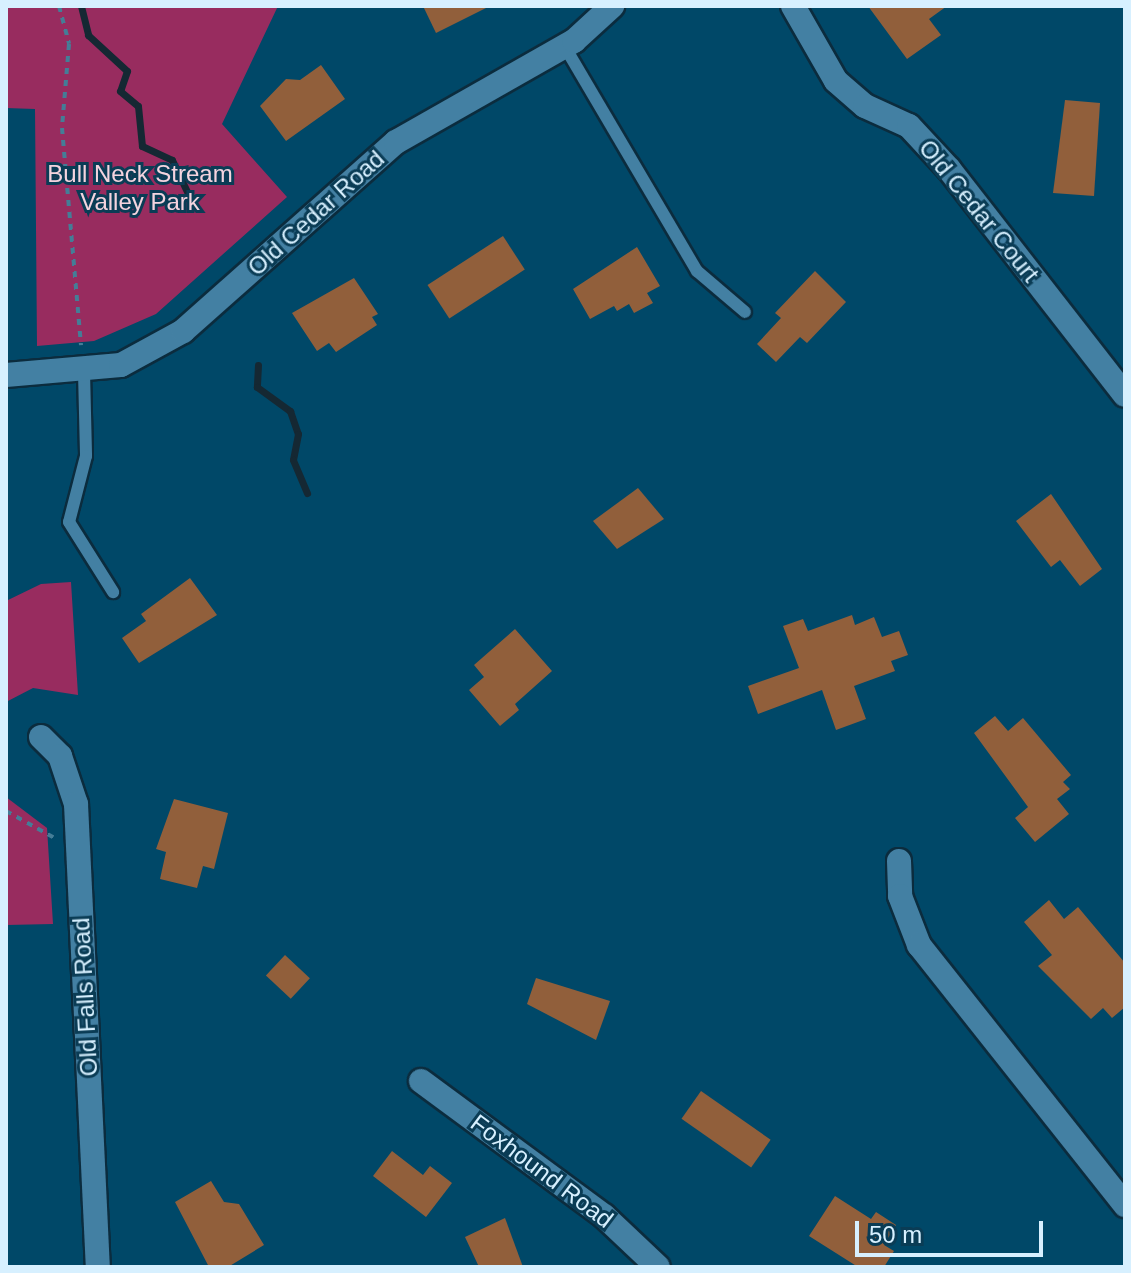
<!DOCTYPE html>
<html>
<head>
<meta charset="utf-8">
<style>
  body { margin:0 }
  #map { position:relative; width:1131px; height:1273px; overflow:hidden; background:#004868; font-family:Arial,sans-serif }
  div>[style] { position:absolute }
  .green>* { inset:0; background:#982c5f }
  .stream>* { height:7px; margin:-3.5px; padding:0 3.5px; transform-origin:3.5px; border-radius:3.5px; background:#152833 }
  .building>* { inset:0; background:#915f3b; transform-origin:0 0 }
  .path>* { height:4px; margin-top:-2px; transform-origin:0; background:repeating-linear-gradient(90deg,#447d97 0 6px,transparent 0 12px) }
  .roads { filter:drop-shadow(2px 0 #0b2c3e) drop-shadow(-2px 0 #0b2c3e) drop-shadow(0 2px #0b2c3e) drop-shadow(0 -2px #0b2c3e) }
  .lane>* { height:12px; margin:-6px; padding:0 6px; transform-origin:6px; border-radius:6px; background:#4380a3 }
  .street>* { height:24px; margin:-12px; padding:0 12px; transform-origin:12px; border-radius:12px; background:#4380a3 }
  span { translate:-50% -50%; white-space:nowrap; text-align:center; line-height:1.15; -webkit-text-stroke:6px #0a3c55; paint-order:stroke }
  .park-label { font-size:24px; color:#f4d4df }
  .street-label { font-size:24px; color:#d7f0ff }
  .frame { position:absolute; inset:0; border:8px solid #d7f0ff; pointer-events:none }
  .scale { position:absolute; left:855px; top:1221px; width:188px; height:36px; box-sizing:border-box; border:4px solid #d7f0ff; border-top:0; padding-left:10px; font-size:24px; line-height:28px; white-space:nowrap; color:#d7f0ff; -webkit-text-stroke:6px #0a3c55; paint-order:stroke }
</style>
</head>
<body>
<div id="map">
  <div class="green">
    <div style="clip-path:polygon(6px 6px,278px 6px,222px 124px,287px 197px,156px 314px,94px 341px,37px 346px,35px 109px,6px 108px)"></div>
    <div style="clip-path:polygon(71px 582px,78px 695px,33px 688px,6px 702px,6px 601px,41px 584px)"></div>
    <div style="clip-path:polygon(6px 797px,47px 828px,53px 924px,6px 925px)"></div>
  </div>
  <div class="stream">
    <div style="left:81px;top:6px;width:30px;rotate:76deg"></div>
    <div style="left:88px;top:35px;width:53px;rotate:42.7deg"></div>
    <div style="left:127px;top:71px;width:21px;rotate:109deg"></div>
    <div style="left:120px;top:91px;width:23px;rotate:40deg"></div>
    <div style="left:138px;top:106px;width:40px;rotate:84.3deg"></div>
    <div style="left:142px;top:146px;width:33px;rotate:25deg"></div>
    <div style="left:172px;top:160px;width:44px;rotate:64.6deg"></div>
    <div style="left:258px;top:365px;width:22px;rotate:93deg"></div>
    <div style="left:257px;top:387px;width:41px;rotate:36deg"></div>
    <div style="left:290px;top:411px;width:24px;rotate:71deg"></div>
    <div style="left:298px;top:434px;width:26px;rotate:101deg"></div>
    <div style="left:293px;top:460px;width:36px;rotate:67deg"></div>
  </div>
  <div class="building">
    <div style="clip-path:polygon(423px 6px,490px 6px,436px 33px)"></div>
    <div style="clip-path:polygon(868px 6px,947px 6px,929px 19px,941px 35px,907px 59px)"></div>
    <div style="clip-path:polygon(321px 65px,345px 99px,286px 141px,260px 106px,286px 79px,300px 80px)"></div>
    <div style="clip-path:polygon(1065px 100px,1100px 103px,1094px 196px,1053px 193px)"></div>
    <div style="left:503px;top:236px;width:40px;height:90px;rotate:57deg"></div>
    <div style="clip-path:polygon(637px 247px,660px 286px,647px 293px,653px 303px,634px 313px,629px 304px,617px 311px,614px 306px,590px 319px,573px 289px)"></div>
    <div style="clip-path:polygon(815px 271px,846px 302px,807px 343px,800px 337px,776px 362px,757px 344px,781px 318px,775px 313px)"></div>
    <div style="clip-path:polygon(354px 278px,378px 314px,372px 317px,377px 325px,336px 352px,329px 343px,317px 351px,292px 313px)"></div>
    <div style="clip-path:polygon(638px 488px,664px 519px,617px 549px,593px 521px)"></div>
    <div style="clip-path:polygon(1051px 494px,1102px 569px,1080px 586px,1060px 560px,1051px 567px,1016px 521px)"></div>
    <div style="clip-path:polygon(190px 578px,217px 615px,139px 663px,122px 638px,146px 621px,141px 614px)"></div>
    <div style="clip-path:polygon(852px 615px,855px 625px,874px 617px,882px 637px,899px 631px,908px 655px,891px 661px,895px 671px,854px 686px,866px 719px,836px 730px,822px 690px,758px 714px,748px 686px,799px 668px,783px 626px,803px 619px,808px 631px)"></div>
    <div style="clip-path:polygon(515px 629px,552px 671px,515px 704px,519px 710px,500px 726px,469px 690px,484px 677px,474px 665px)"></div>
    <div style="clip-path:polygon(995px 716px,1008px 731px,1023px 718px,1071px 775px,1063px 782px,1070px 789px,1057px 799px,1069px 814px,1035px 842px,1015px 818px,1028px 807px,974px 733px)"></div>
    <div style="clip-path:polygon(174px 799px,228px 813px,214px 869px,203px 866px,197px 888px,160px 879px,166px 852px,156px 849px)"></div>
    <div style="clip-path:polygon(1049px 900px,1064px 919px,1078px 907px,1125px 963px,1125px 1007px,1112px 1018px,1103px 1008px,1091px 1019px,1038px 966px,1052px 955px,1024px 922px)"></div>
    <div style="left:285px;top:955px;width:34px;height:28px;rotate:43deg"></div>
    <div style="clip-path:polygon(536px 978px,610px 1001px,596px 1040px,527px 1004px)"></div>
    <div style="left:701px;top:1091px;width:85px;height:34px;rotate:35deg"></div>
    <div style="clip-path:polygon(392px 1151px,423px 1175px,430px 1166px,452px 1183px,426px 1217px,373px 1176px)"></div>
    <div style="clip-path:polygon(211px 1181px,224px 1202px,239px 1204px,264px 1245px,228px 1267px,209px 1267px,175px 1202px)"></div>
    <div style="clip-path:polygon(835px 1196px,871px 1219px,876px 1212px,896px 1225px,884px 1245px,894px 1251px,884px 1267px,858px 1267px,809px 1236px)"></div>
    <div style="clip-path:polygon(505px 1218px,523px 1267px,479px 1267px,465px 1237px)"></div>
  </div>
  <div class="path">
    <div style="left:59px;top:6px;width:39px;rotate:75deg"></div>
    <div style="left:69px;top:44px;width:84px;rotate:94.8deg"></div>
    <div style="left:62px;top:128px;width:218px;rotate:85deg"></div>
    <div style="left:6px;top:811px;width:54px;rotate:29deg"></div>
  </div>
  <div class="roads">
    <div class="lane">
      <div style="left:565px;top:47px;width:260px;rotate:59.5deg"></div>
      <div style="left:697px;top:271px;width:63px;rotate:40.5deg"></div>
      <div style="left:84px;top:372px;width:84px;rotate:88.6deg"></div>
      <div style="left:86px;top:456px;width:68px;rotate:104.4deg"></div>
      <div style="left:69px;top:522px;width:83px;rotate:57.8deg"></div>
    </div>
    <div class="street">
      <div style="left:793px;top:6px;width:86px;rotate:60.2deg"></div>
      <div style="left:836px;top:81px;width:38px;rotate:41deg"></div>
      <div style="left:865px;top:106px;width:48px;rotate:24.4deg"></div>
      <div style="left:909px;top:126px;width:59px;rotate:47.1deg"></div>
      <div style="left:949px;top:169px;width:286px;rotate:52.1deg"></div>
      <div style="left:6px;top:375px;width:115px;rotate:-5deg"></div>
      <div style="left:121px;top:365px;width:71px;rotate:-28.7deg"></div>
      <div style="left:183px;top:331px;width:285px;rotate:-41.6deg"></div>
      <div style="left:396px;top:142px;width:205px;rotate:-29.6deg"></div>
      <div style="left:574px;top:41px;width:52px;rotate:-42.6deg"></div>
      <div style="left:41px;top:737px;width:27px;rotate:45deg"></div>
      <div style="left:60px;top:756px;width:51px;rotate:71.6deg"></div>
      <div style="left:76px;top:804px;width:464px;rotate:87.3deg"></div>
      <div style="left:899px;top:861px;width:35px;rotate:88deg"></div>
      <div style="left:900px;top:896px;width:53px;rotate:68.8deg"></div>
      <div style="left:919px;top:945px;width:332px;rotate:51.6deg"></div>
      <div style="left:421px;top:1081px;width:227px;rotate:36.4deg"></div>
      <div style="left:604px;top:1216px;width:74px;rotate:43.4deg"></div>
    </div>
  </div>
  <div class="park-label">
    <span style="left:140px;top:188px">Bull Neck Stream<br>Valley Park</span>
  </div>
  <div class="street-label">
    <span style="left:979px;top:211px;rotate:51deg">Old Cedar Court</span>
    <span style="left:316px;top:213px;rotate:-42deg">Old Cedar Road</span>
    <span style="left:85px;top:997px;rotate:-93deg">Old Falls Road</span>
    <span style="left:542px;top:1171px;rotate:37deg">Foxhound Road</span>
  </div>
  <div class="frame"></div>
  <div class="scale">50 m</div>
</div>
</body>
</html>
